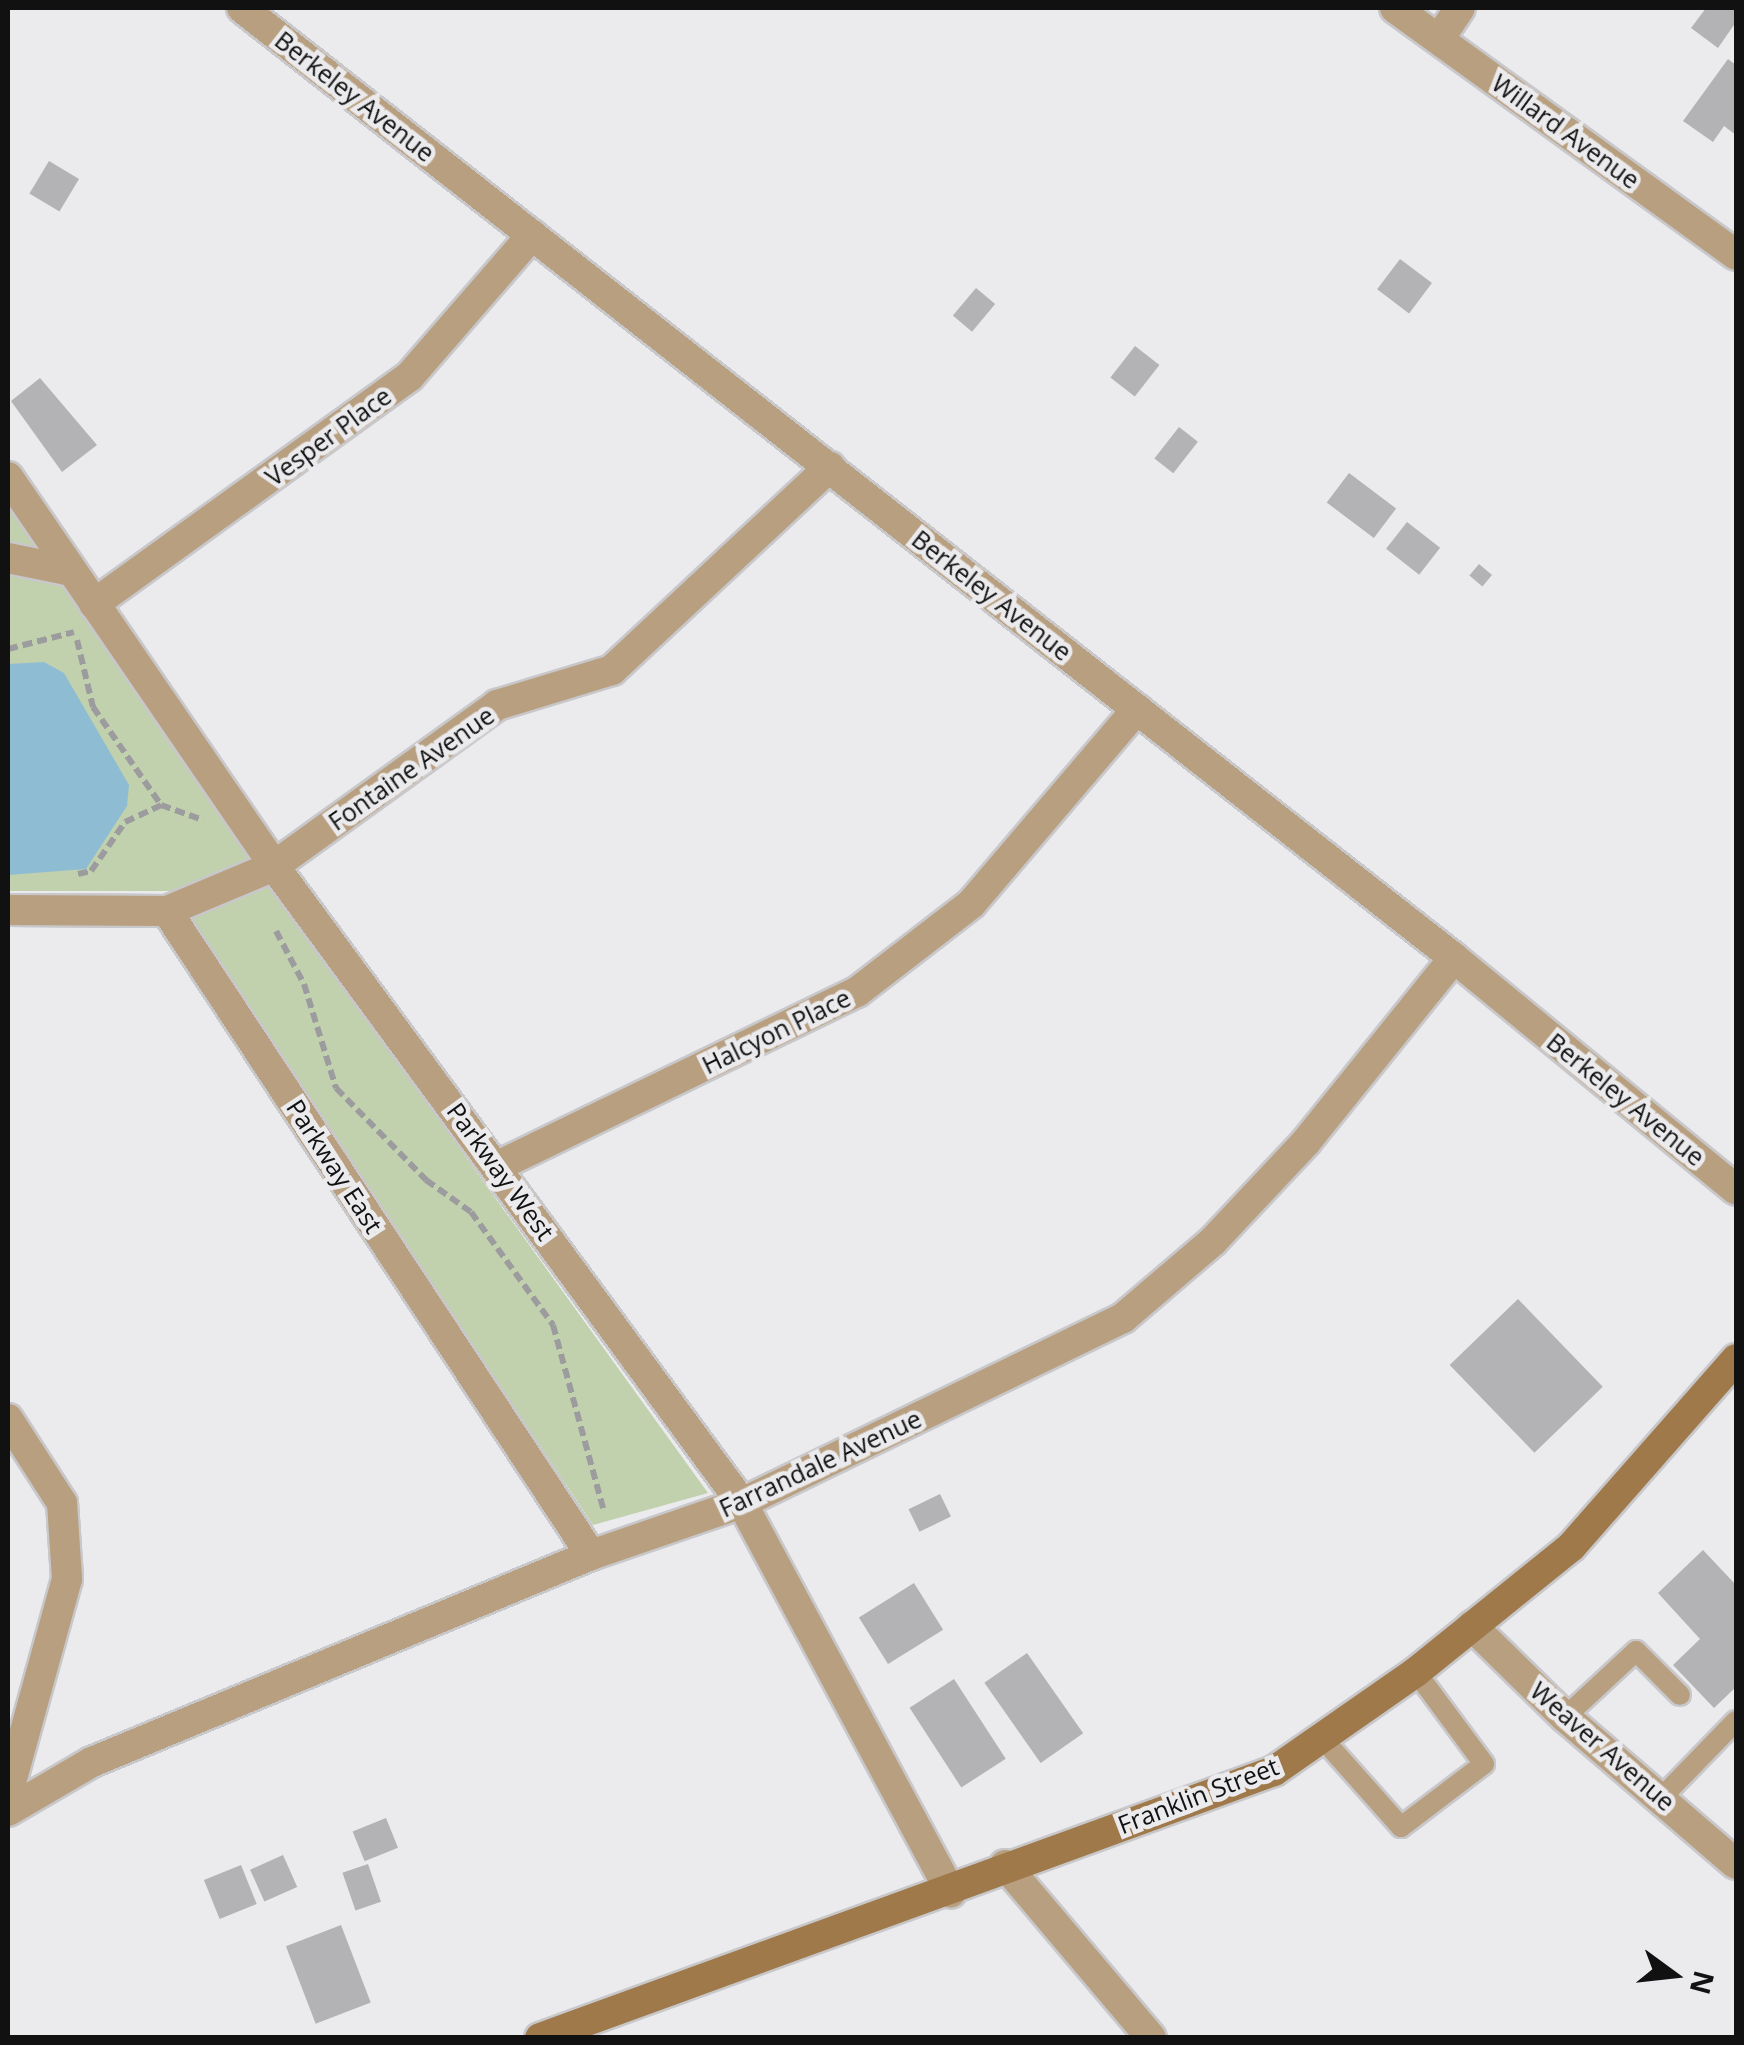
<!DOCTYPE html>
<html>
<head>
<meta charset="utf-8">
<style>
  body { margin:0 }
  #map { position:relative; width:1744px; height:2045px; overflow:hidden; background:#ebeaed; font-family:"Open Sans",sans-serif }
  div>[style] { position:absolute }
  .green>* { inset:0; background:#c1d1ad }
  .water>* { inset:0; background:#8ebcd2 }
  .building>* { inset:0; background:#b3b3b5; transform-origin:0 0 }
  .path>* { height:6px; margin-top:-3px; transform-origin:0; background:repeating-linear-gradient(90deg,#9c9c9e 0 10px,transparent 0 15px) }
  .roads { filter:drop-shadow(2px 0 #c8c7ca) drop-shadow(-2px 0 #c8c7ca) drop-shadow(0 2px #c8c7ca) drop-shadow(0 -2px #c8c7ca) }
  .lane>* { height:20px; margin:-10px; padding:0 10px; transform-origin:10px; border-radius:10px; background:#b89f7f }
  .street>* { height:30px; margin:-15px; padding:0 15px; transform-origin:15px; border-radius:15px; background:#b89f7f }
  .secondary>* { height:30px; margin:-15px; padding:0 15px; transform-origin:15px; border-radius:15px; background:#9f7949 }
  span { translate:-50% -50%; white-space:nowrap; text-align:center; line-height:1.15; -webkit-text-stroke:9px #ebeaed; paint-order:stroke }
  .street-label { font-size:25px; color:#111112 }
  .frame { position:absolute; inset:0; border:10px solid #111112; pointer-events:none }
  .north { position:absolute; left:1624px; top:1925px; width:100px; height:100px; -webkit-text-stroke:8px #ebeaed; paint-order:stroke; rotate:105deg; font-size:28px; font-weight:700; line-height:40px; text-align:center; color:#111112 }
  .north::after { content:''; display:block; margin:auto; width:35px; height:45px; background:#111112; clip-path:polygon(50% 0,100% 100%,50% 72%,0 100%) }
</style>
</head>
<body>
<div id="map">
  <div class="green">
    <div style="clip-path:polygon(8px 506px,217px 812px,708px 1493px,593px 1525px,170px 891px,8px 891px)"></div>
  </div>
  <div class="water">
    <div style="clip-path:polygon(44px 662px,64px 673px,129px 785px,127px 806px,86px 869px,8px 875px,8px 664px)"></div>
  </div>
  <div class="building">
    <div style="clip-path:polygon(1706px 8px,1736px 8px,1736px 22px,1718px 48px,1691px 28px)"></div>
    <div style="clip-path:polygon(1728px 59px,1736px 65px,1736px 135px,1724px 126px,1713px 142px,1683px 121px)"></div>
    <div style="left:49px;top:161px;width:35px;height:38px;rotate:31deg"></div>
    <div style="left:1400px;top:259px;width:40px;height:38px;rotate:37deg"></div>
    <div style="left:976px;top:288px;width:25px;height:36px;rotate:40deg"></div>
    <div style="left:1135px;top:346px;width:31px;height:40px;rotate:38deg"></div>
    <div style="clip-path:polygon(40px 378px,97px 445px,62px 472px,11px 401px)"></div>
    <div style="left:1179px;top:427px;width:24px;height:40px;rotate:38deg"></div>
    <div style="left:1349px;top:473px;width:59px;height:37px;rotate:37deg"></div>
    <div style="left:1407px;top:522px;width:42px;height:34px;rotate:38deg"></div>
    <div style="left:1479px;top:564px;width:17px;height:15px;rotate:40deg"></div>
    <div style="left:1518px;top:1299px;width:122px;height:95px;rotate:46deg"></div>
    <div style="left:940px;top:1494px;width:25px;height:35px;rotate:64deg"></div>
    <div style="clip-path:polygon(1703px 1550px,1736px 1585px,1736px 1687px,1714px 1708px,1673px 1665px,1700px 1639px,1658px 1593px)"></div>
    <div style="left:914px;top:1583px;width:55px;height:65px;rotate:58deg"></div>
    <div style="left:1027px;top:1653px;width:98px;height:52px;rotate:55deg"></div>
    <div style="left:954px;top:1679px;width:95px;height:53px;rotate:57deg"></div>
    <div style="left:386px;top:1818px;width:32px;height:36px;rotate:68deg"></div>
    <div style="left:283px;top:1855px;width:35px;height:36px;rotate:66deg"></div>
    <div style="left:368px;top:1864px;width:40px;height:27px;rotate:71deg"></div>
    <div style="left:241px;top:1865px;width:42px;height:40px;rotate:68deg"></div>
    <div style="left:341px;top:1925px;width:83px;height:59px;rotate:69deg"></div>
  </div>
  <div class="path">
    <div style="left:77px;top:640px;width:69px;rotate:76.6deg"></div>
    <div style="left:93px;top:707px;width:119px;rotate:55.2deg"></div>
    <div style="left:8px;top:649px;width:68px;rotate:-14.4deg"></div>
    <div style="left:78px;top:874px;width:13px;rotate:-13deg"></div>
    <div style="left:91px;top:871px;width:60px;rotate:-55.2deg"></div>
    <div style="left:125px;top:822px;width:40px;rotate:-25deg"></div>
    <div style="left:161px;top:805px;width:45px;rotate:19.7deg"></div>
    <div style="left:276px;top:931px;width:60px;rotate:62.2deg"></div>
    <div style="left:304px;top:984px;width:109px;rotate:72.9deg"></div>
    <div style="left:336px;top:1088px;width:129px;rotate:45.6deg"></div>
    <div style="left:426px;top:1180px;width:55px;rotate:35.4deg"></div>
    <div style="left:471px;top:1212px;width:140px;rotate:54deg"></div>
    <div style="left:553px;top:1325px;width:190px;rotate:74.7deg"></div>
  </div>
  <div class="roads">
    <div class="lane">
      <div style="left:1565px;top:1717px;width:97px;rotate:-42.9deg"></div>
      <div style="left:1636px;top:1651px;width:62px;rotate:45deg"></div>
      <div style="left:1322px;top:1738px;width:119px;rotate:48.4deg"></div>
      <div style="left:1401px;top:1827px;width:104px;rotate:-37.2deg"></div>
      <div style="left:1484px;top:1764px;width:114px;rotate:-126.5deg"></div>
      <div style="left:1662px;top:1797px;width:106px;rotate:-45.8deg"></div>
    </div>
    <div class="street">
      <div style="left:242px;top:8px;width:1540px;rotate:38.09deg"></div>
      <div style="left:1454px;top:958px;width:365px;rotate:39.4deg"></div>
      <div style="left:1395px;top:8px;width:421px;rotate:35.9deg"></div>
      <div style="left:1439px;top:39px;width:37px;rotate:-56deg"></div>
      <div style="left:8px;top:477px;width:471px;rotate:55.6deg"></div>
      <div style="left:274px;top:866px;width:790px;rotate:53.7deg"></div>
      <div style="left:742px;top:1503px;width:442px;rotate:61.8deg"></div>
      <div style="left:8px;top:558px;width:65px;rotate:11.5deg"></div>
      <div style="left:94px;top:604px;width:388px;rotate:-35.8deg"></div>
      <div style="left:409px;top:377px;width:188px;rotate:-49.1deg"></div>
      <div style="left:8px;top:910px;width:159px;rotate:0.4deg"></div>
      <div style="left:167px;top:911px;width:116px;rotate:-22.8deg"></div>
      <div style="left:274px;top:866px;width:275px;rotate:-35.8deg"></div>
      <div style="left:497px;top:705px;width:120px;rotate:-16.9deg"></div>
      <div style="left:612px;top:670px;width:298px;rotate:-43deg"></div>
      <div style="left:167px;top:911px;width:771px;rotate:56.64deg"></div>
      <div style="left:498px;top:1166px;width:399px;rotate:-25.9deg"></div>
      <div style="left:857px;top:992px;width:144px;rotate:-37.7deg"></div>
      <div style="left:971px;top:904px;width:256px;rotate:-49.6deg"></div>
      <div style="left:8px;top:1419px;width:100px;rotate:57.3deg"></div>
      <div style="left:62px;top:1503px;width:76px;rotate:86.2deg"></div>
      <div style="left:67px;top:1579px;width:222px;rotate:105.4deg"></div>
      <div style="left:1472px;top:1626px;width:130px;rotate:44.4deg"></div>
      <div style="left:1565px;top:1717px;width:225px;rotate:40.7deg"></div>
      <div style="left:8px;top:1811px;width:97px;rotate:-30.3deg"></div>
      <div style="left:92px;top:1762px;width:540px;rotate:-22.53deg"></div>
      <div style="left:591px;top:1555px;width:160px;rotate:-19deg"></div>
      <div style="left:742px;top:1503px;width:424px;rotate:-25.9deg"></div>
      <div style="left:1123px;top:1318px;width:118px;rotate:-40.5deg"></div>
      <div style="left:1213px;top:1241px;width:136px;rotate:-46.8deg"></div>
      <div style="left:1306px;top:1142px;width:236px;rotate:-51.2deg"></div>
      <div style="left:1005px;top:1865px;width:226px;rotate:49.8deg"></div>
    </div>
    <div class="secondary">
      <div style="left:540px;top:2038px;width:781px;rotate:-19.99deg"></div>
      <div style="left:1274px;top:1771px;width:173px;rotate:-34.9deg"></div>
      <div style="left:1416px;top:1672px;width:199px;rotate:-38.9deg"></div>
      <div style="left:1571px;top:1547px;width:250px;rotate:-48.7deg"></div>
    </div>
  </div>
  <div class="street-label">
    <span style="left:355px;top:96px;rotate:38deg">Berkeley Avenue</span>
    <span style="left:1566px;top:131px;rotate:36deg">Willard Avenue</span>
    <span style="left:328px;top:436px;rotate:-36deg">Vesper Place</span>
    <span style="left:992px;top:595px;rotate:38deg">Berkeley Avenue</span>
    <span style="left:411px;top:768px;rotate:-35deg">Fontaine Avenue</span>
    <span style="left:776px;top:1031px;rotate:-26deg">Halcyon Place</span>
    <span style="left:1626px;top:1099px;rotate:39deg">Berkeley Avenue</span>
    <span style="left:335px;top:1166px;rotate:57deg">Parkway East</span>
    <span style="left:501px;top:1171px;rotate:54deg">Parkway West</span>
    <span style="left:820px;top:1463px;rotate:-25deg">Farrandale Avenue</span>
    <span style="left:1603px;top:1746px;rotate:41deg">Weaver Avenue</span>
    <span style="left:1198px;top:1795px;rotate:-21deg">Franklin Street</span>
  </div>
  <div class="frame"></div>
  <div class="north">N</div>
</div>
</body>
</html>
